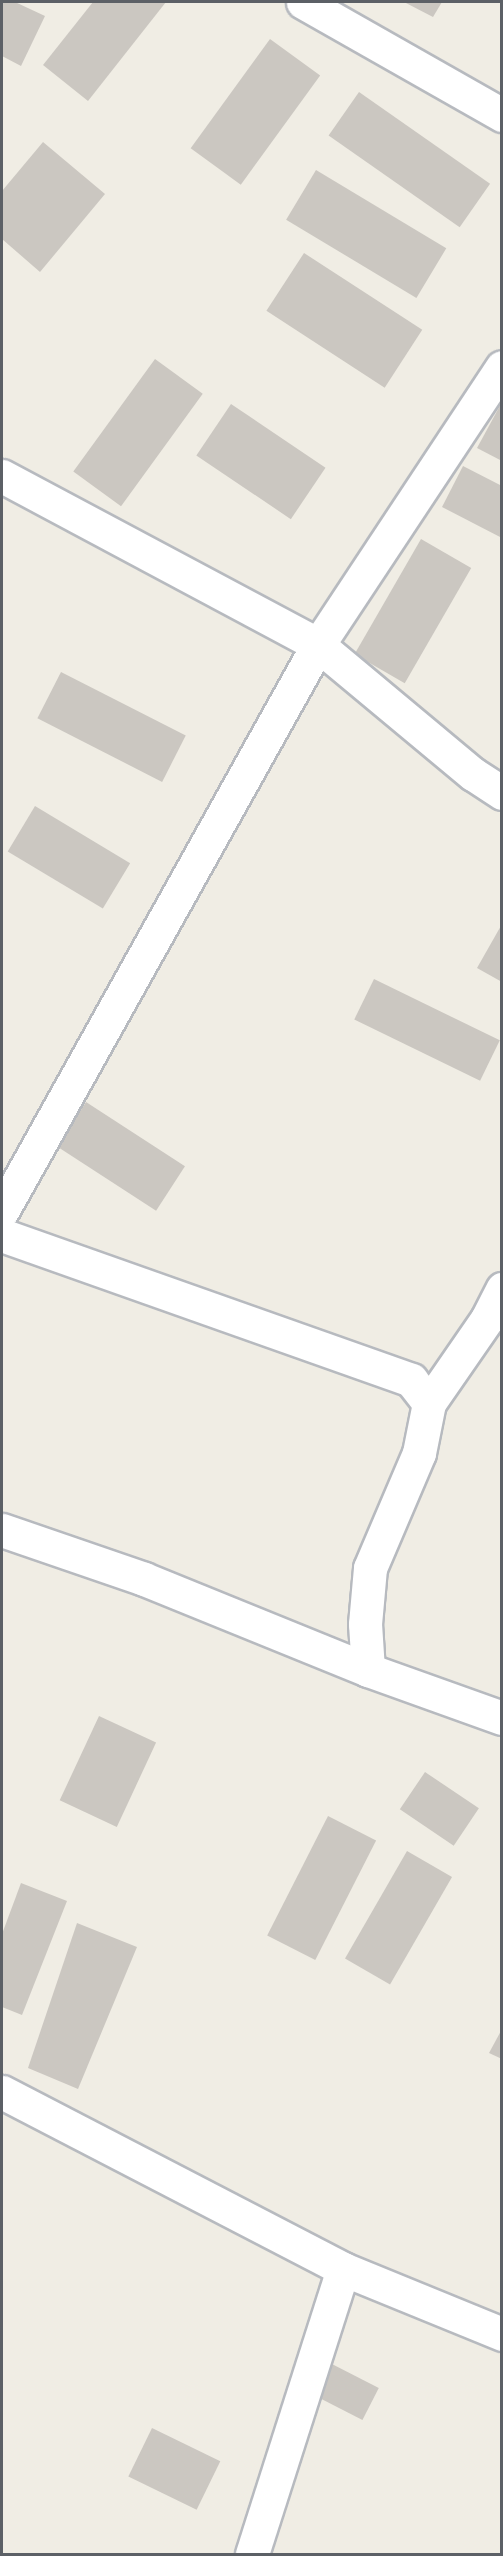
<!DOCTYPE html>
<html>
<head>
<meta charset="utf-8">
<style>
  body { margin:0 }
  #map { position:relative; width:503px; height:2556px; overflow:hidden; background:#f0ede4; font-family:Helvetica,sans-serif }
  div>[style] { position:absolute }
  .building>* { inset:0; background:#cbc7c1; transform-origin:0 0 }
  .roads { filter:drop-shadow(2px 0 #b7babf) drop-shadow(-2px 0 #b7babf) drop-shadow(0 2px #b7babf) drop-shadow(0 -2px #b7babf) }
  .minor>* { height:33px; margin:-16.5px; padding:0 16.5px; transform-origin:16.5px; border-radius:16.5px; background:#fff }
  span { translate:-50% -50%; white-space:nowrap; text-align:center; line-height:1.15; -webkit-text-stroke:4.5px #fff; paint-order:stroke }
  .frame { position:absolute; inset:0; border:3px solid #5c6066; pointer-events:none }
</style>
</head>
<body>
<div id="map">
  <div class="building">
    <div style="clip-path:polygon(2px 2px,15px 2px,45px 16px,21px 66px,2px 56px)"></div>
    <div style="clip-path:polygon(93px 2px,166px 2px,88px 101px,43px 65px)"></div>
    <div style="clip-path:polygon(404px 2px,442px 2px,433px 17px)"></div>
    <div style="left:270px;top:39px;width:62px;height:135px;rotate:36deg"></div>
    <div style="left:359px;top:92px;width:160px;height:53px;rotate:35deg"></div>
    <div style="clip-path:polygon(43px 142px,105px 194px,40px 272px,2px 239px,2px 191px)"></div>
    <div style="left:316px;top:170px;width:152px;height:58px;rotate:31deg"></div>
    <div style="left:304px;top:253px;width:141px;height:69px;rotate:33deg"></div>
    <div style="left:155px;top:359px;width:59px;height:139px;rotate:36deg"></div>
    <div style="clip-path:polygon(502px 402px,502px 461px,477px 448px)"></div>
    <div style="left:231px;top:404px;width:114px;height:62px;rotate:34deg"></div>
    <div style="clip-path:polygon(463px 466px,502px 486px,502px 538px,442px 507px)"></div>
    <div style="left:421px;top:539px;width:58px;height:133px;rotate:30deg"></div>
    <div style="left:61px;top:672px;width:140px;height:52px;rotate:27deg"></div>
    <div style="left:35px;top:806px;width:111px;height:53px;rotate:31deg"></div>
    <div style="clip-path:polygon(502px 924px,502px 982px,477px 968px)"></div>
    <div style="left:374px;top:979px;width:140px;height:45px;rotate:26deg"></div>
    <div style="left:86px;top:1102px;width:118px;height:53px;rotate:33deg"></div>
    <div style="left:99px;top:1716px;width:63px;height:93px;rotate:25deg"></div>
    <div style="left:425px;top:1772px;width:65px;height:45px;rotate:34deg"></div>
    <div style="left:328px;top:1816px;width:54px;height:134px;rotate:27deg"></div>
    <div style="left:407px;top:1851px;width:52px;height:124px;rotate:30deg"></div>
    <div style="clip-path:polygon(21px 1883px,67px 1901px,22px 2015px,2px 2007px,2px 1934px)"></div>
    <div style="clip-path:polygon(77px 1923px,137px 1947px,78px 2089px,28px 2068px)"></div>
    <div style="clip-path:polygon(502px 2029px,502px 2059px,489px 2053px)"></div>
    <div style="left:328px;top:2362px;width:57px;height:36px;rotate:27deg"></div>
    <div style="left:152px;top:2428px;width:76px;height:54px;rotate:26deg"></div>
  </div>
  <div class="roads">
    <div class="minor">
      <div style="left:303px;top:2px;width:229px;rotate:29.6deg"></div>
      <div style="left:2px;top:476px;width:358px;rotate:28.1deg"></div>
      <div style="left:318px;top:645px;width:202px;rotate:39.8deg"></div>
      <div style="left:473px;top:774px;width:35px;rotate:33deg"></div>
      <div style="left:2px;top:1211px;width:648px;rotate:-60.83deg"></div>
      <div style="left:318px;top:645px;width:333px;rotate:-56.5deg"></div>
      <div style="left:2px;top:1235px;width:434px;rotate:19.5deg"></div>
      <div style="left:411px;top:1380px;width:29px;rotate:52deg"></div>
      <div style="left:2px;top:1530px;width:150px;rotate:19deg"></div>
      <div style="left:144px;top:1579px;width:242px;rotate:22.1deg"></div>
      <div style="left:368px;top:1670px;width:142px;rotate:19.7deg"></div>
      <div style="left:368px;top:1670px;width:46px;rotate:-93.7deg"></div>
      <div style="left:365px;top:1624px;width:56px;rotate:-84.9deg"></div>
      <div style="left:370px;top:1568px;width:125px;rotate:-66.9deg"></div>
      <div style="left:419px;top:1453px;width:51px;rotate:-78.7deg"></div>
      <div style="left:429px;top:1403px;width:102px;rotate:-55.4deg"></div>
      <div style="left:487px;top:1319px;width:34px;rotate:-63deg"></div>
      <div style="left:2px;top:2092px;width:384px;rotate:27.4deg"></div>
      <div style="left:343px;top:2269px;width:172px;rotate:22.2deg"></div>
      <div style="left:252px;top:2554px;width:299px;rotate:-72.3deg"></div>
    </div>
  </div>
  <div class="frame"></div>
</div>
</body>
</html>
